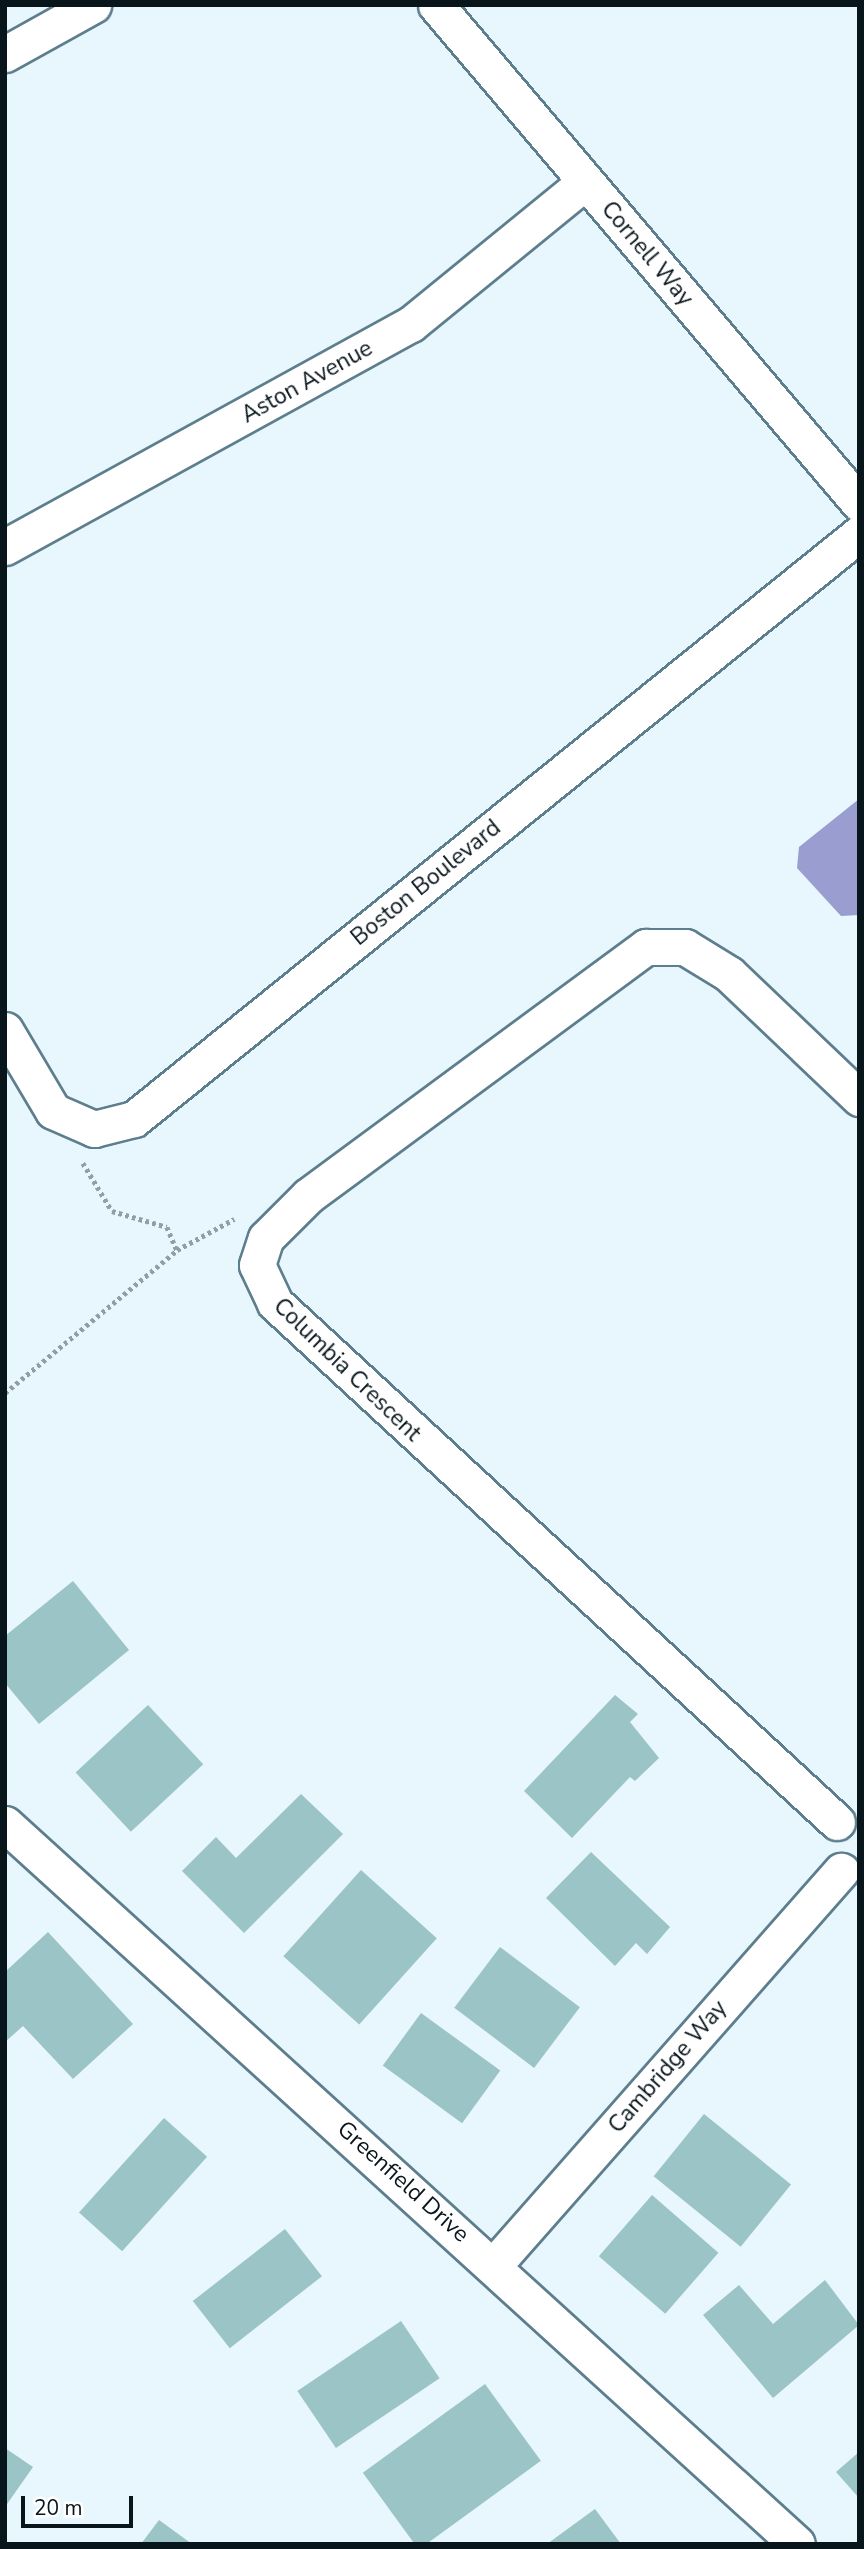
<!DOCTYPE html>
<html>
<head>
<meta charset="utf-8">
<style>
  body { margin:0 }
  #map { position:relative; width:864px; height:2549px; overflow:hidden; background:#e8f6fd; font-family:"Nunito Sans",sans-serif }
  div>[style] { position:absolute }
  .water>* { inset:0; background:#999dcf }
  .building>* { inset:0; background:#9ac4c6; transform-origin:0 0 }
  .path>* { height:4.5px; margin-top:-2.25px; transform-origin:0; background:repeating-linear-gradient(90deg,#919ea5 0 3.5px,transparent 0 7px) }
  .roads { filter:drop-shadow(2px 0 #5d7e8d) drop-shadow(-2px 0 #5d7e8d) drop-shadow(0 2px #5d7e8d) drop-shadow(0 -2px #5d7e8d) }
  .street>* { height:35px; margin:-17.5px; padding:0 17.5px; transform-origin:17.5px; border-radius:17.5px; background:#fff }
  span { translate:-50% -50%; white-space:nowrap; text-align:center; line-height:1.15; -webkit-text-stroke:6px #fff; paint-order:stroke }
  .street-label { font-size:23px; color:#08151b }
  .frame { position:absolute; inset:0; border:7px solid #08151b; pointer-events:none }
  .scale { position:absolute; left:21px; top:2496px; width:112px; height:32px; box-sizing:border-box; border:4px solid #08151b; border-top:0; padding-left:9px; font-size:21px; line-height:24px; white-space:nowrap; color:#08151b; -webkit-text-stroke:5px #fff; paint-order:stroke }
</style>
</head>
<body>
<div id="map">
  <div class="water">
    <div style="clip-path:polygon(859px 799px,859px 915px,841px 916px,797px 868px,799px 847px)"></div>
  </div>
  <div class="building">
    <div style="clip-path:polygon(73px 1581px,129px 1650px,39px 1724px,5px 1683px,5px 1636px)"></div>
    <div style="clip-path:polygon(615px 1695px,638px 1714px,630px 1722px,659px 1758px,635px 1781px,630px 1777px,572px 1838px,524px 1791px)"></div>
    <div style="left:148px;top:1705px;width:81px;height:99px;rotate:47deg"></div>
    <div style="clip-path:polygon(301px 1794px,343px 1834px,244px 1933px,182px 1871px,216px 1837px,236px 1858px)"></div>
    <div style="clip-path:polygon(591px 1852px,670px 1927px,647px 1954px,636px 1943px,615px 1966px,546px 1898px)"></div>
    <div style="left:361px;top:1870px;width:102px;height:116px;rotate:42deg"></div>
    <div style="clip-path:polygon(48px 1932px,133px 2024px,73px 2079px,23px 2026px,5px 2042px,5px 1972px)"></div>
    <div style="left:500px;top:1947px;width:100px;height:76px;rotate:37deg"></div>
    <div style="left:421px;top:2013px;width:98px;height:65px;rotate:36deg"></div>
    <div style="left:704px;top:2114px;width:112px;height:80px;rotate:39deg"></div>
    <div style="left:164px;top:2118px;width:58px;height:127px;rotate:42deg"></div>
    <div style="left:652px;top:2195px;width:88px;height:81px;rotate:41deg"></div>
    <div style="left:285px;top:2229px;width:60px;height:117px;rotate:52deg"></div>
    <div style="clip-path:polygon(825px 2280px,859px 2325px,773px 2398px,703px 2315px,739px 2285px,773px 2324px)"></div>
    <div style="left:401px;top:2321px;width:69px;height:125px;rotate:56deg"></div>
    <div style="left:485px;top:2384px;width:95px;height:151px;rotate:54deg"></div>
    <div style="clip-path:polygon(5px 2448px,33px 2467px,5px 2507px)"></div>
    <div style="clip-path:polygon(859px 2452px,859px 2498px,836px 2472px)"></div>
    <div style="clip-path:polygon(595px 2509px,621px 2544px,547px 2544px)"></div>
    <div style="clip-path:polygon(159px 2520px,192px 2544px,141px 2544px)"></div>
  </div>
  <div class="path">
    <div style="left:83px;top:1163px;width:56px;rotate:58.9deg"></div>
    <div style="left:112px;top:1211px;width:57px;rotate:16.2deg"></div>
    <div style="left:167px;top:1227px;width:25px;rotate:67deg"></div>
    <div style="left:5px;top:1393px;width:224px;rotate:-39.7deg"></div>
    <div style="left:177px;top:1250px;width:65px;rotate:-28.5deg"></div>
  </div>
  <div class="roads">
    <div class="street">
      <div style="left:436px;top:5px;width:653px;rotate:49.66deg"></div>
      <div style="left:5px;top:54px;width:101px;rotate:-29.1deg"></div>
      <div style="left:5px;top:547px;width:463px;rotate:-28.8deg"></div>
      <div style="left:411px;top:324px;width:225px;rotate:-39.2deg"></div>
      <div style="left:5px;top:1030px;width:94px;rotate:59.3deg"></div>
      <div style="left:53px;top:1111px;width:45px;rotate:23.7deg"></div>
      <div style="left:94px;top:1129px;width:41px;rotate:-14deg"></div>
      <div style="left:134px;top:1119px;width:932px;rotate:-38.9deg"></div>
      <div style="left:837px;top:1822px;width:765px;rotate:-137.28deg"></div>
      <div style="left:275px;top:1303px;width:42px;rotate:-115.3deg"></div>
      <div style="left:257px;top:1265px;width:28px;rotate:-72deg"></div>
      <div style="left:266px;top:1238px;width:59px;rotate:-45deg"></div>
      <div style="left:308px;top:1196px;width:420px;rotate:-36.4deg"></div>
      <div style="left:646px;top:947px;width:39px"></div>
      <div style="left:685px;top:947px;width:52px;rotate:31.5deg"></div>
      <div style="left:729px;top:974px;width:180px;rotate:43.6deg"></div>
      <div style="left:5px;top:1824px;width:1070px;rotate:42.27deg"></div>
      <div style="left:495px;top:2264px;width:524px;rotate:-48.64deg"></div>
    </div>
  </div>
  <div class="street-label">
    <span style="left:647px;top:254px;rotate:50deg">Cornell Way</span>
    <span style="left:307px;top:382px;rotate:-29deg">Aston Avenue</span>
    <span style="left:426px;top:883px;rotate:-39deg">Boston Boulevard</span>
    <span style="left:347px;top:1370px;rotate:44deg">Columbia Crescent</span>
    <span style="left:668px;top:2067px;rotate:-49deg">Cambridge Way</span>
    <span style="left:403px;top:2182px;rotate:42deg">Greenfield Drive</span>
  </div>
  <div class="frame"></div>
  <div class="scale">20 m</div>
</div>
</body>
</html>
